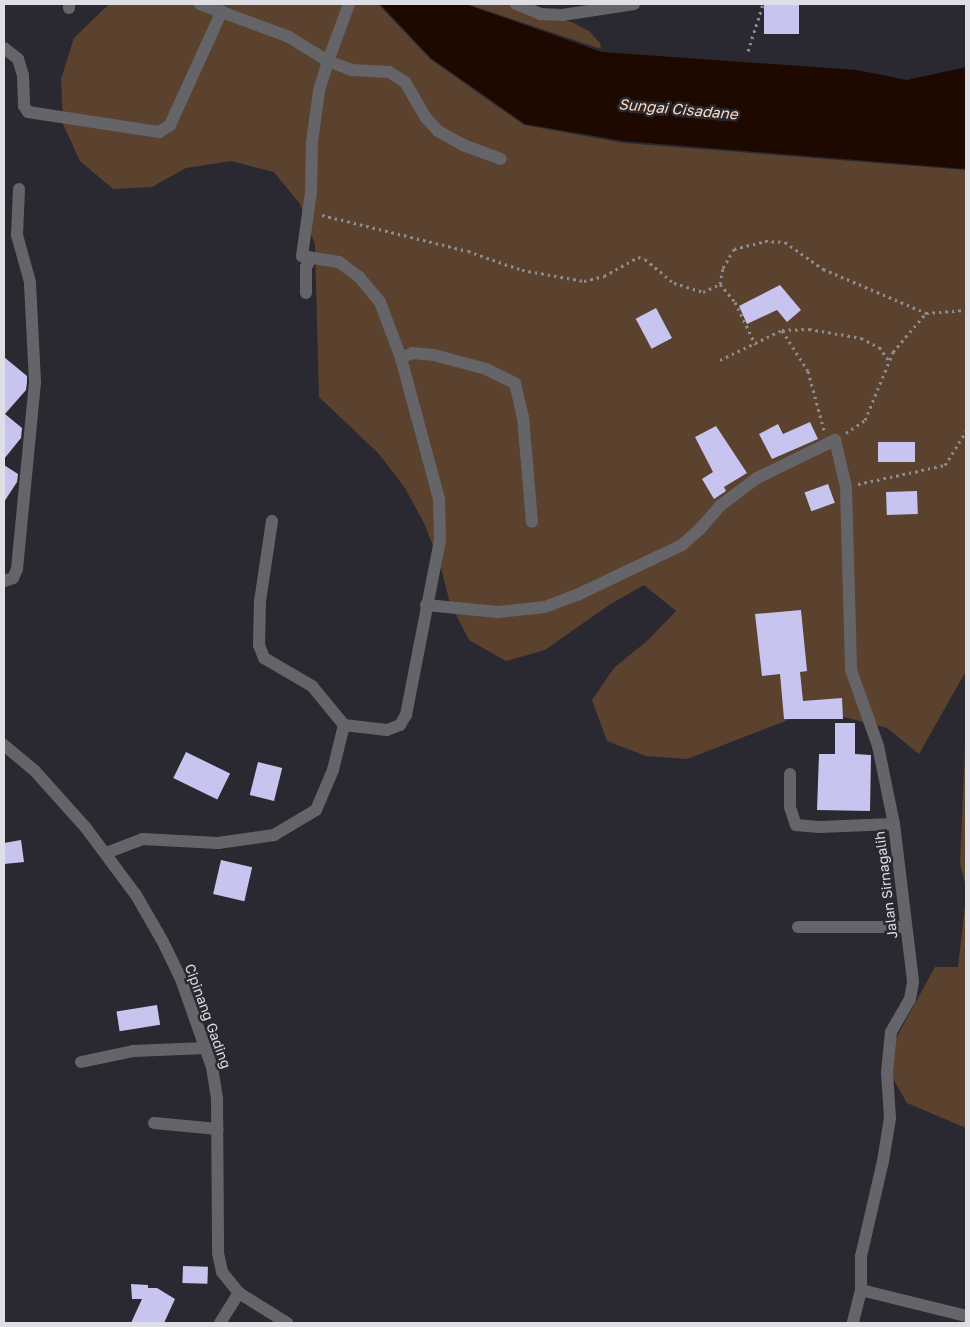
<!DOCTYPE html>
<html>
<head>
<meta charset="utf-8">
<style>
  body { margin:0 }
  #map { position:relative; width:970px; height:1327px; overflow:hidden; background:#2a2932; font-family:"Golos Text",sans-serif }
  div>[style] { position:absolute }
  .green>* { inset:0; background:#5a422e }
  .water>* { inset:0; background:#1d0900 }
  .building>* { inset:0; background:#c8c4f0; transform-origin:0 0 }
  .path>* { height:3px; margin-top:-1.5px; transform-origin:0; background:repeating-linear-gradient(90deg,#8d8c93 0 2.5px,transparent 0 6.5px) }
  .street>* { height:12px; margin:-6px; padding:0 6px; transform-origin:6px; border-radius:6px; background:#656569 }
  span { translate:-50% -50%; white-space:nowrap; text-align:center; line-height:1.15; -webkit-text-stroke:5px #2a2932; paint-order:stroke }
  .street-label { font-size:14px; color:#dfdee4 }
  .water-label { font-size:15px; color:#fddabd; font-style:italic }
  .frame { position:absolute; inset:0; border:5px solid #dfdee4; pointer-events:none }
</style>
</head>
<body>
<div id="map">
  <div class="green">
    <div style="clip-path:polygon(109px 4px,378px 4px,430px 59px,524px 125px,624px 143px,966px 170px,966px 671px,919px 754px,887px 728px,844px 717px,801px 715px,687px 759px,646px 756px,607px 741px,592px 700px,614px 668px,648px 640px,676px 611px,644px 585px,609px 605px,545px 650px,506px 661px,469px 640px,450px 603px,440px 564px,424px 523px,405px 488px,379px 454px,319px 397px,315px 245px,300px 204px,274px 172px,231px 161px,186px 168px,152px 187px,113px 189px,80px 161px,63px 124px,61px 79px,74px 38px)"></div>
    <div style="clip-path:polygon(467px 4px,515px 4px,574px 23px,589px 31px,600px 43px,601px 49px)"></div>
    <div style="clip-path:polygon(966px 724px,966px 887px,960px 864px)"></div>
    <div style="clip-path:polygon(966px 896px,966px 1128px,907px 1103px,892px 1077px,893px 1044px,935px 967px,958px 967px)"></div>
  </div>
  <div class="water">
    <div style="clip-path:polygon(380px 4px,465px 4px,602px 52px,857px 70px,907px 80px,966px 67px,966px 169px,624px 141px,525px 124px,431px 58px)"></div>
  </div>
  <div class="building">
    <div style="left:764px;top:4px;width:35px;height:30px"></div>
    <div style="clip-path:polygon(780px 285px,801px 310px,787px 322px,777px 310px,747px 324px,739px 306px)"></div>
    <div style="left:656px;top:308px;width:34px;height:23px;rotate:62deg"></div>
    <div style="clip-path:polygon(4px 357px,27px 376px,27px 382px,26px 390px,5px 414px,22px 428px,21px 438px,4px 459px)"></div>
    <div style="clip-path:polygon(810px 422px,818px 439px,772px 459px,759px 434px,778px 424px,783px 434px)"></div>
    <div style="clip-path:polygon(716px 426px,747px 473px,724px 487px,726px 491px,714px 499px,702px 479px,713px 472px,695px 437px)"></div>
    <div style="left:915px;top:442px;width:20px;height:37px;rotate:90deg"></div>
    <div style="clip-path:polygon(4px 465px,18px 474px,17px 482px,4px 502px)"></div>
    <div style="left:828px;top:484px;width:20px;height:25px;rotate:70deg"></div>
    <div style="left:917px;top:491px;width:23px;height:31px;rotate:88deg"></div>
    <div style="clip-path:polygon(801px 610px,807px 671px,800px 672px,803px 701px,842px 698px,843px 719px,784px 719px,780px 674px,762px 676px,755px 614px)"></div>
    <div style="clip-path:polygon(835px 723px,855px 723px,855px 754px,871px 755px,870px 811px,817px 810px,819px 754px,835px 754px)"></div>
    <div style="left:186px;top:752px;width:49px;height:29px;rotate:26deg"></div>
    <div style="left:258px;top:762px;width:25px;height:34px;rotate:14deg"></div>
    <div style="clip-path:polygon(21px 840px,24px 862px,4px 864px,4px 843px)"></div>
    <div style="left:221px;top:860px;width:32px;height:35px;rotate:13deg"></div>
    <div style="left:157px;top:1005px;width:20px;height:41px;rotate:81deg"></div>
    <div style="left:183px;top:1266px;width:25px;height:17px;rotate:2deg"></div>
    <div style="clip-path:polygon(131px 1284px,148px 1285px,148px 1288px,157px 1288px,175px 1299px,164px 1323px,131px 1323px,142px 1299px,132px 1299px)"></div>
  </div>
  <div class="path">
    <div style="left:748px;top:51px;width:49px;rotate:-72.3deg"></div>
    <div style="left:322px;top:215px;width:150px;rotate:13.9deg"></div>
    <div style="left:468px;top:251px;width:57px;rotate:19.4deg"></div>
    <div style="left:522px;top:270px;width:63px;rotate:10.1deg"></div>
    <div style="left:584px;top:281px;width:21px;rotate:-14deg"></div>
    <div style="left:604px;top:276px;width:39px;rotate:-29deg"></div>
    <div style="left:638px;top:257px;width:7px;rotate:16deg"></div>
    <div style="left:645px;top:259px;width:38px;rotate:40deg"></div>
    <div style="left:674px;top:283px;width:30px;rotate:17deg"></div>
    <div style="left:703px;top:292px;width:19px;rotate:-25deg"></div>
    <div style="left:720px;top:284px;width:16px;rotate:-79deg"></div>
    <div style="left:723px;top:268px;width:22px;rotate:-60deg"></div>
    <div style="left:734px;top:249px;width:32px;rotate:-14deg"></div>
    <div style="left:765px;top:241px;width:20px;rotate:3deg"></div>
    <div style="left:785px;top:242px;width:47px;rotate:35.4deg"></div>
    <div style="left:823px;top:269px;width:112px;rotate:23.1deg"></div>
    <div style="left:720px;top:284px;width:23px;rotate:50deg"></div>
    <div style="left:735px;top:302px;width:47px;rotate:64.5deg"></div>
    <div style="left:720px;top:360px;width:69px;rotate:-25.8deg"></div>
    <div style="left:824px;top:430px;width:61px;rotate:-105.2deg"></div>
    <div style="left:808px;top:371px;width:49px;rotate:-122.4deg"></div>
    <div style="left:782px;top:330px;width:27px;rotate:-2deg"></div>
    <div style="left:809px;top:329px;width:53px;rotate:9.8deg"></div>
    <div style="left:861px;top:338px;width:20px;rotate:27deg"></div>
    <div style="left:879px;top:347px;width:17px;rotate:54deg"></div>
    <div style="left:846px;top:433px;width:23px;rotate:-34deg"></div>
    <div style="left:865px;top:420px;width:74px;rotate:-67.6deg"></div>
    <div style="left:893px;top:352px;width:51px;rotate:-49.8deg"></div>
    <div style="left:926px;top:313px;width:40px;rotate:-4.3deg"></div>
    <div style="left:858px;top:484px;width:89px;rotate:-12.3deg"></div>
    <div style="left:945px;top:465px;width:40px;rotate:-58deg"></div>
  </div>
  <div class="street">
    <div style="left:200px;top:4px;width:95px;rotate:20.3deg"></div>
    <div style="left:289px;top:37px;width:46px;rotate:31.6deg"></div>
    <div style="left:328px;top:61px;width:31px;rotate:107deg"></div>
    <div style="left:319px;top:91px;width:51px;rotate:97.8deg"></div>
    <div style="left:312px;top:142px;width:50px;rotate:91.1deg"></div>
    <div style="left:311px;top:192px;width:65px;rotate:98deg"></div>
    <div style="left:349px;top:4px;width:61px;rotate:110.2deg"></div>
    <div style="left:328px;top:61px;width:25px;rotate:21deg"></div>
    <div style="left:351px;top:70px;width:38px;rotate:3deg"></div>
    <div style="left:389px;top:72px;width:19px;rotate:32deg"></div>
    <div style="left:405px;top:82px;width:42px;rotate:59.7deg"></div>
    <div style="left:426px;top:118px;width:18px;rotate:47deg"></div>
    <div style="left:438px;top:131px;width:29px;rotate:29deg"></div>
    <div style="left:463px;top:145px;width:40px;rotate:20.2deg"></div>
    <div style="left:516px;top:4px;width:27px;rotate:22deg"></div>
    <div style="left:541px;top:14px;width:21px;rotate:3deg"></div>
    <div style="left:562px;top:15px;width:73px;rotate:-8.7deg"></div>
    <div style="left:69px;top:8px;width:4px;rotate:-90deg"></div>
    <div style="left:4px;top:48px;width:18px;rotate:38deg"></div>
    <div style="left:18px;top:59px;width:17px;rotate:73deg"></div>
    <div style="left:23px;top:75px;width:31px;rotate:88deg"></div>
    <div style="left:24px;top:106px;width:7px;rotate:56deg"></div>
    <div style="left:28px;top:112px;width:133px;rotate:8.7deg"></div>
    <div style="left:159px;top:132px;width:13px;rotate:-32deg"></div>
    <div style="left:170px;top:125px;width:125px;rotate:-65.5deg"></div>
    <div style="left:305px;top:256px;width:6px;rotate:18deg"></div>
    <div style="left:311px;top:258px;width:10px;rotate:119deg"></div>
    <div style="left:306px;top:267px;width:26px;rotate:90deg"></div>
    <div style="left:401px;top:358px;width:12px;rotate:-24deg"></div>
    <div style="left:412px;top:353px;width:22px;rotate:5deg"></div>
    <div style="left:434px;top:355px;width:54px;rotate:15.1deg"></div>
    <div style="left:486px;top:369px;width:32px;rotate:26deg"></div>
    <div style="left:515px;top:383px;width:35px;rotate:77deg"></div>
    <div style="left:523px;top:417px;width:105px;rotate:85.1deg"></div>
    <div style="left:272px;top:521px;width:81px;rotate:98.5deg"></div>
    <div style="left:260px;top:601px;width:44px;rotate:91.3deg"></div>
    <div style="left:259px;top:645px;width:14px;rotate:69deg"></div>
    <div style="left:264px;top:658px;width:56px;rotate:30.3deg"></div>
    <div style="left:312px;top:686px;width:50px;rotate:50.6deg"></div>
    <div style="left:4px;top:581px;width:9px;rotate:-18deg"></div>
    <div style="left:13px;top:578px;width:10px;rotate:-66deg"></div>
    <div style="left:17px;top:569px;width:188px;rotate:-84.5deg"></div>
    <div style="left:35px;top:382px;width:100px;rotate:-92.9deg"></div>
    <div style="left:30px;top:282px;width:49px;rotate:-105.5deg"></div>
    <div style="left:17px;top:235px;width:46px;rotate:-87.5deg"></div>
    <div style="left:426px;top:605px;width:72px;rotate:5.6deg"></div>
    <div style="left:498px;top:612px;width:47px;rotate:-6.1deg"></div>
    <div style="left:545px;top:607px;width:34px;rotate:-21deg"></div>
    <div style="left:577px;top:595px;width:116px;rotate:-25.5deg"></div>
    <div style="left:682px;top:545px;width:24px;rotate:-42deg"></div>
    <div style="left:700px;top:529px;width:32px;rotate:-49deg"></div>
    <div style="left:721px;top:505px;width:45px;rotate:-36.9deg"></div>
    <div style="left:757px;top:478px;width:87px;rotate:-26deg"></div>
    <div style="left:835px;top:440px;width:48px;rotate:76.8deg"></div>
    <div style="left:846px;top:487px;width:183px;rotate:88.4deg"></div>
    <div style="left:851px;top:670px;width:81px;rotate:70.4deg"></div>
    <div style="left:878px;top:746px;width:80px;rotate:78.4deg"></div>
    <div style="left:894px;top:824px;width:159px;rotate:83.1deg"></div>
    <div style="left:913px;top:982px;width:17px;rotate:100deg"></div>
    <div style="left:910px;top:999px;width:38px;rotate:120deg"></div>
    <div style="left:891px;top:1032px;width:40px;rotate:95.7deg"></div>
    <div style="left:887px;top:1072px;width:46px;rotate:86.3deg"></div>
    <div style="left:890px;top:1118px;width:44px;rotate:99.2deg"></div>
    <div style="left:883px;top:1161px;width:98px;rotate:103deg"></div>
    <div style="left:861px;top:1256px;width:34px;rotate:90deg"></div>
    <div style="left:861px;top:1290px;width:34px;rotate:104deg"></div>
    <div style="left:4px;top:745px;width:39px;rotate:40deg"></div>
    <div style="left:34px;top:770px;width:78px;rotate:48.1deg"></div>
    <div style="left:86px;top:828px;width:84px;rotate:53.3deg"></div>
    <div style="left:136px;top:895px;width:54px;rotate:60.1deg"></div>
    <div style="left:163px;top:942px;width:41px;rotate:64.1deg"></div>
    <div style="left:181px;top:979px;width:93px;rotate:70.6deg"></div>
    <div style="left:212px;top:1067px;width:30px;rotate:81deg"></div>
    <div style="left:217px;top:1097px;width:156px;rotate:89.6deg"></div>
    <div style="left:218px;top:1253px;width:19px;rotate:78deg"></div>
    <div style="left:222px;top:1272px;width:27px;rotate:51deg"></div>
    <div style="left:239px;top:1293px;width:57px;rotate:32deg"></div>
    <div style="left:790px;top:774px;width:33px;rotate:90deg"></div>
    <div style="left:790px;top:807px;width:19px;rotate:72deg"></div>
    <div style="left:796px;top:825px;width:23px;rotate:5deg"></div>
    <div style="left:819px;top:827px;width:75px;rotate:-2.3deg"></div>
    <div style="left:106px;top:853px;width:39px;rotate:-21deg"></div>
    <div style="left:142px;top:839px;width:76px;rotate:3deg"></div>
    <div style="left:218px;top:843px;width:57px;rotate:-8.1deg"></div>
    <div style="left:274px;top:835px;width:49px;rotate:-30.8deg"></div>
    <div style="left:316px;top:810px;width:43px;rotate:-67deg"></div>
    <div style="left:333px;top:770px;width:46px;rotate:-76.3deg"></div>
    <div style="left:344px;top:725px;width:43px;rotate:6.6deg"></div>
    <div style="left:387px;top:730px;width:14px;rotate:-21deg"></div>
    <div style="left:400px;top:725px;width:12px;rotate:-59deg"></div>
    <div style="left:406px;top:715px;width:178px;rotate:-79deg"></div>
    <div style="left:440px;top:540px;width:41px;rotate:-91.4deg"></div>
    <div style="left:439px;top:499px;width:146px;rotate:-105.1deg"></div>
    <div style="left:401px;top:358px;width:60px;rotate:-110.6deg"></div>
    <div style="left:380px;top:302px;width:33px;rotate:-130deg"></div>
    <div style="left:359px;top:277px;width:25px;rotate:-143deg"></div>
    <div style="left:339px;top:262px;width:37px;rotate:-171deg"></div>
    <div style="left:798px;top:927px;width:107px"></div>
    <div style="left:81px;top:1062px;width:53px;rotate:-11.9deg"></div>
    <div style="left:133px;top:1051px;width:73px;rotate:-2.4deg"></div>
    <div style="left:154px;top:1123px;width:64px;rotate:5.4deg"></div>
    <div style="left:861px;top:1290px;width:108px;rotate:13.9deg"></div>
    <div style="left:220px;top:1323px;width:36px;rotate:-58deg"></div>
  </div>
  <div class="street-label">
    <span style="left:886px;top:885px;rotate:-97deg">Jalan Sirnagalih</span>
    <span style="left:208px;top:1016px;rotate:70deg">Cipinang Gading</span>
  </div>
  <div class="water-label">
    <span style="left:678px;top:109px;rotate:5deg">Sungai Cisadane</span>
  </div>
  <div class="frame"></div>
</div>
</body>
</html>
